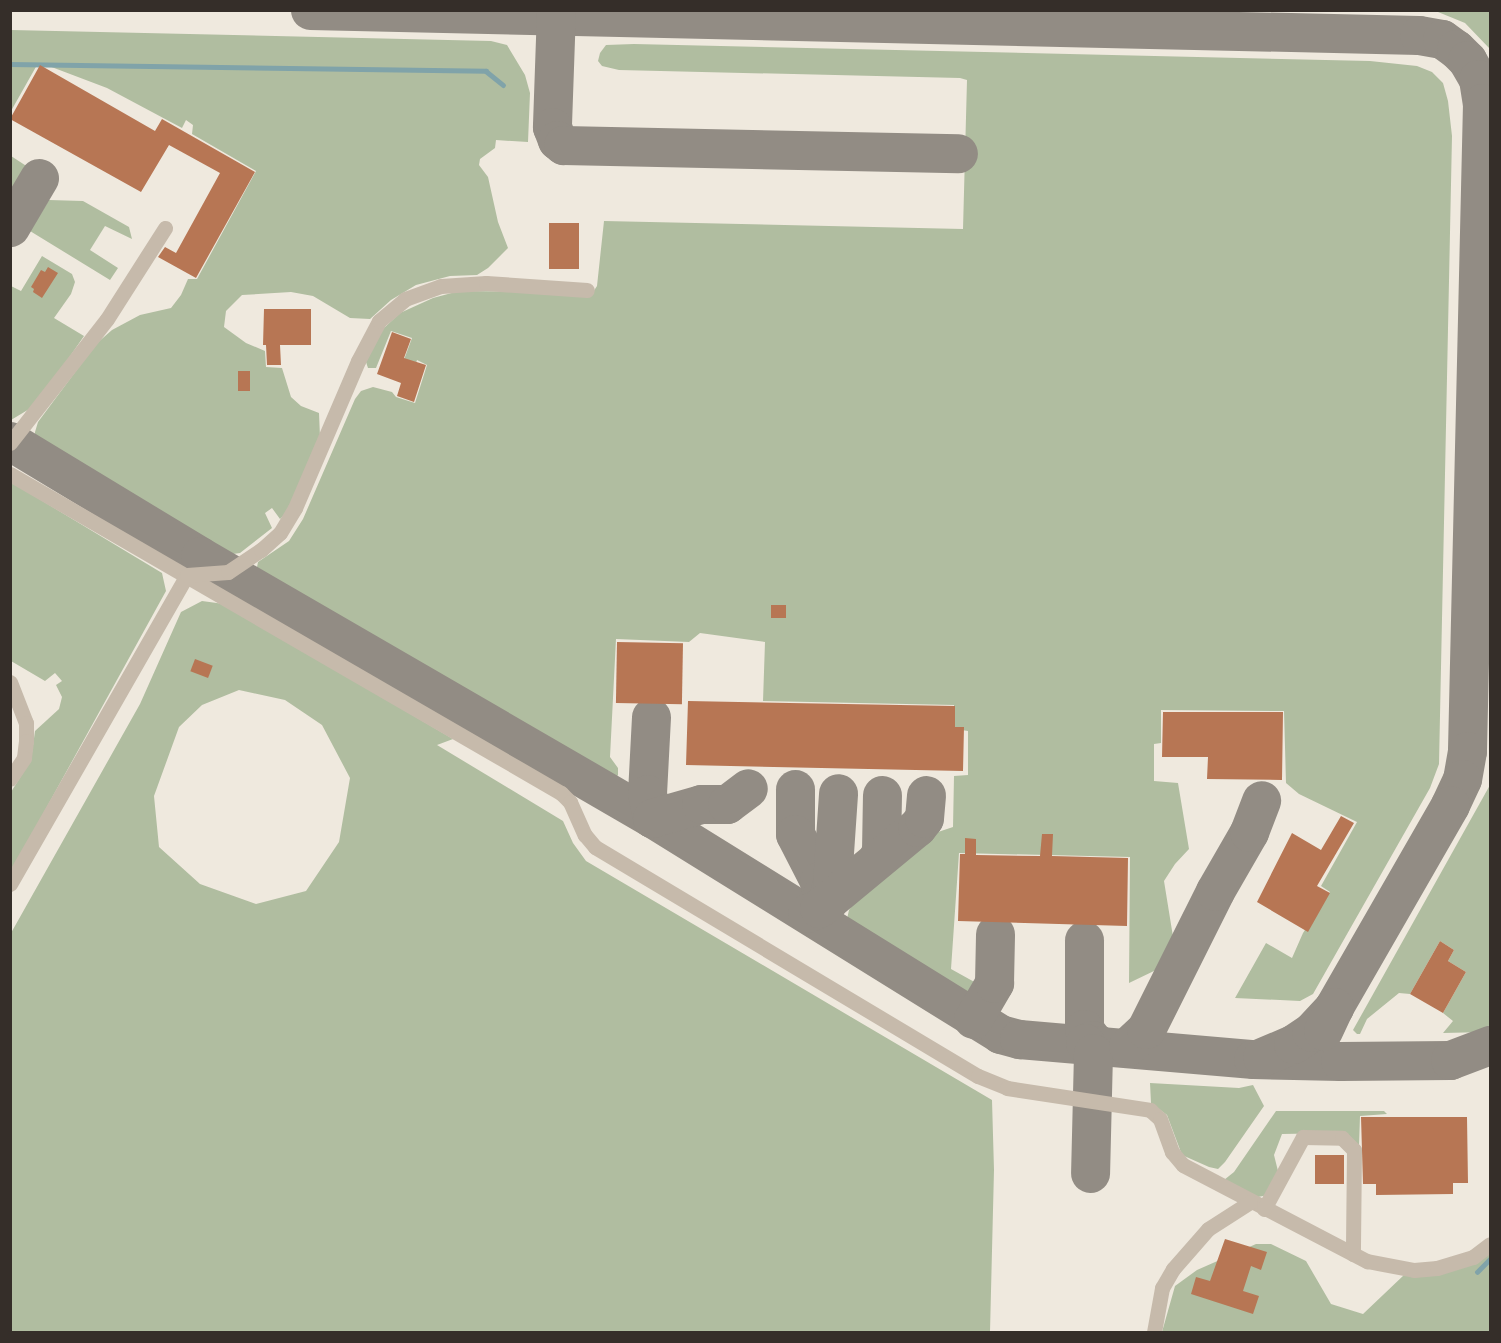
<!DOCTYPE html>
<html>
<head>
<meta charset="utf-8">
<style>
  body { margin:0 }
  #map { position:relative; width:1501px; height:1343px; overflow:hidden; background:#efe9de; font-family:"DM Sans",sans-serif }
  div>[style] { position:absolute }
  .green>* { inset:0; background:#b0bda0 }
  .stream>* { height:4.5px; margin:-2.25px; padding:0 2.25px; transform-origin:2.25px; border-radius:2.25px; background:#80a3a9 }
  .taxiway>* { height:39px; margin:-19.5px; padding:0 19.5px; transform-origin:19.5px; border-radius:19.5px; background:#928c84 }
  .building>* { inset:0; background:#b77654; transform-origin:0 0 }
  .minor>* { height:15px; margin:-7.5px; padding:0 7.5px; transform-origin:7.5px; border-radius:7.5px; background:#c6baab }
  span { translate:-50% -50%; white-space:nowrap; text-align:center; line-height:1.15; -webkit-text-stroke:4.5px #f7f2ea; paint-order:stroke }
  .frame { position:absolute; inset:0; border:12px solid #352e29; pointer-events:none }
</style>
</head>
<body>
<div id="map">
  <div class="green">
    <div style="clip-path:polygon(1365px 11px,1490px 11px,1490px 49px,1465px 23px,1438px 12px)"></div>
    <div style="clip-path:polygon(11px 30px,491px 41px,507px 45px,525px 75px,530px 93px,528px 142px,496px 140px,495px 148px,480px 159px,479px 165px,488px 177px,498px 222px,508px 248px,488px 268px,477px 275px,450px 276px,416px 285px,391px 300px,370px 319px,350px 318px,313px 296px,291px 292px,242px 295px,226px 311px,224px 327px,246px 343px,265px 351px,266px 367px,282px 368px,291px 397px,301px 406px,319px 413px,320px 437px,291px 508px,280px 519px,272px 508px,265px 513px,272px 528px,240px 553px,233px 554px,220px 550px,35px 443px,35px 432px,38px 422px,96px 344px,112px 330px,140px 315px,171px 308px,181px 295px,188px 279px,197px 279px,256px 171px,192px 134px,193px 125px,186px 120px,182px 128px,107px 88px,41px 63px,37px 65px,11px 111px)"></div>
    <div style="clip-path:polygon(634px 44px,1370px 61px,1417px 66px,1432px 72px,1443px 83px,1448px 101px,1452px 136px,1439px 764px,1430px 788px,1313px 994px,1300px 1001px,1235px 998px,1266px 943px,1292px 958px,1303px 933px,1330px 892px,1321px 886px,1357px 822px,1299px 794px,1286px 783px,1284px 711px,1161px 710px,1161px 743px,1154px 744px,1154px 781px,1178px 783px,1189px 849px,1175px 864px,1164px 881px,1175px 949px,1156px 970px,1129px 983px,1130px 857px,959px 853px,951px 969px,978px 984px,967px 1001px,963px 1000px,848px 926px,847px 919px,849px 910px,867px 885px,897px 855px,926px 836px,953px 827px,954px 776px,968px 775px,968px 731px,955px 729px,954px 705px,763px 701px,765px 642px,700px 633px,689px 642px,616px 639px,610px 757px,618px 768px,618px 775px,612px 783px,256px 572px,258px 562px,289px 541px,303px 519px,355px 399px,361px 391px,373px 387px,392px 392px,396px 397px,415px 403px,427px 365px,417px 360px,412px 376px,399px 373px,412px 338px,391px 331px,376px 368px,368px 368px,366px 362px,383px 329px,400px 313px,433px 298px,459px 291px,593px 292px,597px 286px,604px 221px,963px 229px,967px 80px,960px 78px,619px 70px,602px 66px,598px 61px,600px 53px,606px 45px)"></div>
    <div style="clip-path:polygon(11px 156px,31px 169px,11px 205px)"></div>
    <div style="clip-path:polygon(49px 200px,83px 201px,129px 227px,132px 239px,105px 226px,90px 250px,118px 268px,110px 280px,30px 231px)"></div>
    <div style="clip-path:polygon(42px 256px,72px 274px,75px 282px,71px 294px,54px 318px,84px 336px,55px 378px,31px 408px,11px 420px,11px 286px,21px 291px)"></div>
    <div style="clip-path:polygon(11px 482px,162px 573px,166px 591px,11px 872px,11px 792px,31px 760px,35px 731px,59px 709px,62px 697px,56px 685px,62px 681px,55px 673px,45px 681px,11px 661px)"></div>
    <div style="clip-path:polygon(evenodd,202px 601px,224px 604px,453px 739px,437px 745px,563px 821px,573px 843px,586px 861px,992px 1100px,994px 1170px,990px 1332px,11px 1332px,11px 933px,140px 704px,181px 612px,202px 601px,239px 690px,285px 700px,322px 725px,350px 778px,339px 842px,306px 891px,256px 904px,200px 884px,159px 847px,154px 796px,179px 727px,202px 705px,239px 690px)"></div>
    <div style="clip-path:polygon(1490px 785px,1490px 1023px,1486px 1032px,1443px 1033px,1453px 1021px,1443px 1013px,1466px 972px,1448px 961px,1454px 950px,1440px 941px,1410px 994px,1399px 993px,1367px 1019px,1360px 1034px,1357px 1034px,1353px 1030px)"></div>
    <div style="clip-path:polygon(1150px 1083px,1239px 1088px,1253px 1085px,1264px 1106px,1225px 1162px,1218px 1169px,1209px 1167px,1182px 1155px,1167px 1115px,1151px 1103px)"></div>
    <div style="clip-path:polygon(1276px 1111px,1384px 1111px,1387px 1114px,1360px 1116px,1359px 1146px,1338px 1133px,1282px 1134px,1274px 1155px,1278px 1171px,1268px 1195px,1258px 1197px,1224px 1180px,1234px 1172px)"></div>
    <div style="clip-path:polygon(1256px 1244px,1271px 1244px,1306px 1261px,1331px 1304px,1363px 1314px,1404px 1275px,1490px 1252px,1490px 1332px,1162px 1332px,1175px 1286px,1197px 1270px)"></div>
  </div>
  <div class="stream">
    <div style="left:10px;top:64px;width:476px;rotate:0.8deg"></div>
    <div style="left:486px;top:71px;width:22px;rotate:39deg"></div>
    <div style="left:1477px;top:1272px;width:18px;rotate:-45deg"></div>
  </div>
  <div class="taxiway">
    <div style="left:310px;top:10px;width:1109px;rotate:1.29deg"></div>
    <div style="left:1419px;top:35px;width:23px;rotate:10deg"></div>
    <div style="left:1442px;top:39px;width:17px;rotate:36deg"></div>
    <div style="left:1456px;top:49px;width:16px;rotate:45deg"></div>
    <div style="left:1467px;top:60px;width:22px;rotate:60deg"></div>
    <div style="left:1478px;top:79px;width:24px;rotate:81deg"></div>
    <div style="left:1482px;top:103px;width:648px;rotate:91.33deg"></div>
    <div style="left:1467px;top:751px;width:28px;rotate:100deg"></div>
    <div style="left:1462px;top:779px;width:29px;rotate:115deg"></div>
    <div style="left:1450px;top:805px;width:233px;rotate:119.9deg"></div>
    <div style="left:556px;top:10px;width:117px;rotate:92deg"></div>
    <div style="left:552px;top:127px;width:14px;rotate:69deg"></div>
    <div style="left:557px;top:140px;width:8px;rotate:40deg"></div>
    <div style="left:563px;top:145px;width:395px;rotate:1.2deg"></div>
    <div style="left:10px;top:227px;width:57px;rotate:-59.4deg"></div>
    <div style="left:10px;top:441px;width:222px;rotate:31.2deg"></div>
    <div style="left:200px;top:556px;width:522px;rotate:30.1deg"></div>
    <div style="left:652px;top:818px;width:410px;rotate:31.8deg"></div>
    <div style="left:1000px;top:1034px;width:20px;rotate:15deg"></div>
    <div style="left:1019px;top:1039px;width:235px;rotate:4.9deg"></div>
    <div style="left:1253px;top:1059px;width:87px;rotate:1.3deg"></div>
    <div style="left:1340px;top:1061px;width:110px;rotate:-0.5deg"></div>
    <div style="left:1450px;top:1060px;width:43px;rotate:-20.6deg"></div>
    <div style="left:651px;top:717px;width:77px;rotate:93deg"></div>
    <div style="left:647px;top:794px;width:25px;rotate:78deg"></div>
    <div style="left:652px;top:818px;width:51px;rotate:-15.9deg"></div>
    <div style="left:701px;top:804px;width:26px"></div>
    <div style="left:727px;top:804px;width:26px;rotate:-37deg"></div>
    <div style="left:795px;top:789px;width:45px;rotate:90deg"></div>
    <div style="left:795px;top:834px;width:53px;rotate:62.9deg"></div>
    <div style="left:819px;top:881px;width:13px;rotate:77deg"></div>
    <div style="left:822px;top:894px;width:14px;rotate:102deg"></div>
    <div style="left:819px;top:908px;width:13px;rotate:157deg"></div>
    <div style="left:877px;top:859px;width:9px;rotate:-63deg"></div>
    <div style="left:881px;top:851px;width:56px;rotate:-89deg"></div>
    <div style="left:827px;top:903px;width:22px;rotate:-77deg"></div>
    <div style="left:832px;top:882px;width:89px;rotate:-86.1deg"></div>
    <div style="left:819px;top:908px;width:127px;rotate:-39.6deg"></div>
    <div style="left:917px;top:827px;width:11px;rotate:-52deg"></div>
    <div style="left:924px;top:818px;width:23px;rotate:-85deg"></div>
    <div style="left:1084px;top:940px;width:89px;rotate:90deg"></div>
    <div style="left:1084px;top:1029px;width:14px;rotate:54deg"></div>
    <div style="left:1092px;top:1040px;width:9px;rotate:36deg"></div>
    <div style="left:1099px;top:1045px;width:10px;rotate:127deg"></div>
    <div style="left:973px;top:1019px;width:42px;rotate:-59.7deg"></div>
    <div style="left:994px;top:983px;width:49px;rotate:-88.8deg"></div>
    <div style="left:1085px;top:1043px;width:13px;rotate:51deg"></div>
    <div style="left:1093px;top:1053px;width:120px;rotate:91.4deg"></div>
    <div style="left:1128px;top:1046px;width:25px;rotate:-43deg"></div>
    <div style="left:1146px;top:1029px;width:154px;rotate:-63.4deg"></div>
    <div style="left:1215px;top:891px;width:68px;rotate:-60deg"></div>
    <div style="left:1249px;top:832px;width:34px;rotate:-69deg"></div>
    <div style="left:1262px;top:1057px;width:34px;rotate:-23deg"></div>
    <div style="left:1293px;top:1044px;width:22px;rotate:-34deg"></div>
    <div style="left:1311px;top:1032px;width:34px;rotate:-47deg"></div>
    <div style="left:1334px;top:1007px;width:26px;rotate:115deg"></div>
  </div>
  <div class="building">
    <div style="clip-path:polygon(40px 65px,155px 131px,162px 119px,255px 172px,196px 278px,158px 257px,165px 247px,176px 253px,220px 173px,169px 145px,141px 192px,10px 119px)"></div>
    <div style="left:549px;top:223px;width:30px;height:46px"></div>
    <div style="clip-path:polygon(48px 267px,58px 273px,42px 298px,33px 292px,34px 289px,31px 287px,41px 270px,45px 272px)"></div>
    <div style="clip-path:polygon(264px 309px,311px 309px,311px 345px,280px 345px,281px 365px,267px 365px,266px 345px,263px 345px)"></div>
    <div style="clip-path:polygon(392px 332px,411px 339px,404px 358px,426px 365px,414px 402px,397px 396px,401px 383px,377px 374px)"></div>
    <div style="left:238px;top:371px;width:12px;height:20px"></div>
    <div style="left:771px;top:605px;width:15px;height:13px"></div>
    <div style="left:617px;top:642px;width:66px;height:61px;rotate:1deg"></div>
    <div style="left:195px;top:659px;width:19px;height:13px;rotate:21deg"></div>
    <div style="clip-path:polygon(688px 701px,955px 706px,955px 727px,964px 727px,963px 771px,686px 765px)"></div>
    <div style="clip-path:polygon(1163px 712px,1283px 712px,1282px 780px,1207px 779px,1208px 757px,1162px 757px)"></div>
    <div style="clip-path:polygon(1341px 816px,1354px 823px,1317px 886px,1330px 893px,1308px 932px,1257px 902px,1292px 833px,1321px 850px)"></div>
    <div style="clip-path:polygon(1042px 834px,1053px 834px,1052px 856px,1128px 858px,1127px 926px,958px 921px,960px 854px,965px 854px,965px 838px,976px 839px,976px 855px,1040px 856px)"></div>
    <div style="clip-path:polygon(1440px 941px,1454px 950px,1448px 961px,1466px 972px,1443px 1013px,1410px 994px)"></div>
    <div style="clip-path:polygon(1361px 1117px,1467px 1117px,1468px 1183px,1453px 1183px,1453px 1194px,1376px 1195px,1376px 1184px,1363px 1184px)"></div>
    <div style="left:1315px;top:1155px;width:29px;height:29px"></div>
    <div style="clip-path:polygon(1225px 1239px,1267px 1252px,1261px 1270px,1251px 1266px,1243px 1291px,1259px 1296px,1253px 1314px,1191px 1294px,1196px 1277px,1210px 1281px)"></div>
  </div>
  <div class="minor">
    <div style="left:10px;top:443px;width:157px;rotate:-52deg"></div>
    <div style="left:107px;top:319px;width:108px;rotate:-57.5deg"></div>
    <div style="left:10px;top:474px;width:637px;rotate:30.07deg"></div>
    <div style="left:561px;top:793px;width:13px;rotate:45deg"></div>
    <div style="left:570px;top:802px;width:36px;rotate:66deg"></div>
    <div style="left:585px;top:835px;width:16px;rotate:50deg"></div>
    <div style="left:595px;top:847px;width:446px;rotate:30.9deg"></div>
    <div style="left:978px;top:1076px;width:31px;rotate:22deg"></div>
    <div style="left:1007px;top:1088px;width:145px;rotate:8.7deg"></div>
    <div style="left:1150px;top:1110px;width:13px;rotate:42deg"></div>
    <div style="left:1160px;top:1119px;width:35px;rotate:70deg"></div>
    <div style="left:1172px;top:1152px;width:17px;rotate:50deg"></div>
    <div style="left:1183px;top:1165px;width:208px;rotate:27.6deg"></div>
    <div style="left:1367px;top:1261px;width:48px;rotate:10.8deg"></div>
    <div style="left:1414px;top:1270px;width:23px;rotate:-5deg"></div>
    <div style="left:1437px;top:1268px;width:38px;rotate:-17deg"></div>
    <div style="left:1473px;top:1257px;width:21px;rotate:-37deg"></div>
    <div style="left:10px;top:682px;width:44px;rotate:68.7deg"></div>
    <div style="left:26px;top:723px;width:18px;rotate:90deg"></div>
    <div style="left:26px;top:741px;width:17px;rotate:97deg"></div>
    <div style="left:24px;top:758px;width:25px;rotate:124deg"></div>
    <div style="left:10px;top:884px;width:356px;rotate:-60.2deg"></div>
    <div style="left:187px;top:575px;width:41px;rotate:-4.2deg"></div>
    <div style="left:228px;top:572px;width:40px;rotate:-34deg"></div>
    <div style="left:261px;top:550px;width:25px;rotate:-42deg"></div>
    <div style="left:280px;top:533px;width:29px;rotate:-59deg"></div>
    <div style="left:295px;top:508px;width:160px;rotate:-66.8deg"></div>
    <div style="left:358px;top:361px;width:45px;rotate:-62.3deg"></div>
    <div style="left:379px;top:321px;width:34px;rotate:-40deg"></div>
    <div style="left:405px;top:299px;width:38px;rotate:-20deg"></div>
    <div style="left:441px;top:286px;width:45px;rotate:-3.8deg"></div>
    <div style="left:486px;top:283px;width:101px;rotate:4deg"></div>
    <div style="left:1264px;top:1209px;width:82px;rotate:-61.6deg"></div>
    <div style="left:1303px;top:1137px;width:39px;rotate:1deg"></div>
    <div style="left:1342px;top:1138px;width:17px;rotate:45deg"></div>
    <div style="left:1354px;top:1150px;width:104px;rotate:90.6deg"></div>
    <div style="left:1154px;top:1332px;width:45px;rotate:-79.7deg"></div>
    <div style="left:1162px;top:1288px;width:22px;rotate:-60deg"></div>
    <div style="left:1173px;top:1269px;width:53px;rotate:-48.8deg"></div>
    <div style="left:1208px;top:1229px;width:50px;rotate:-32.7deg"></div>
  </div>
  <div class="frame"></div>
</div>
</body>
</html>
